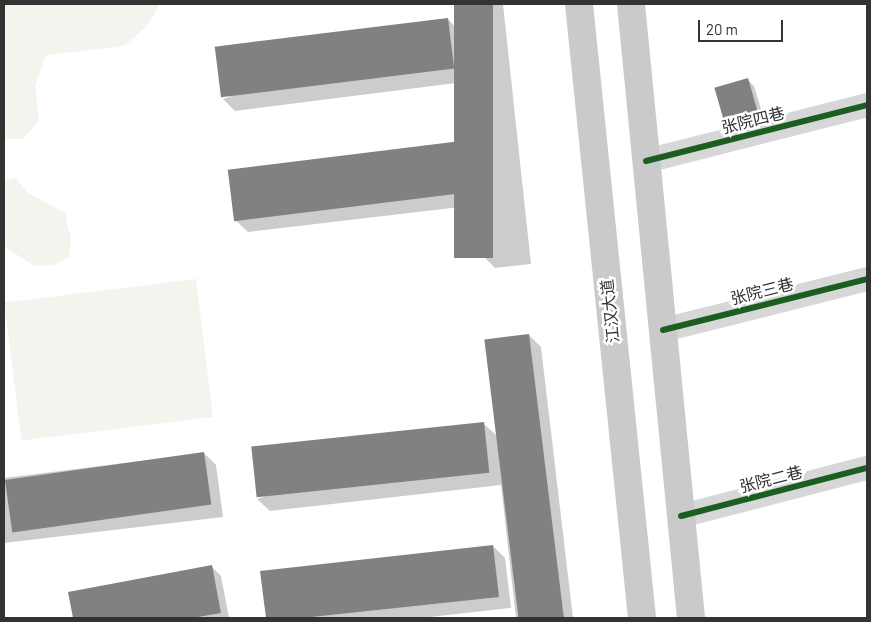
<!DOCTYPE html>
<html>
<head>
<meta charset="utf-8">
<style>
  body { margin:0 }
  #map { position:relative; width:871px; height:622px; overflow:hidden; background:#fff; font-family:Barlow,"Noto Sans SC",sans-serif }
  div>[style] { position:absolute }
  .green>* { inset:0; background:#f1f5ed; transform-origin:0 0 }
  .shadow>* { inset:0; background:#0003 }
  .building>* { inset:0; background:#818181; transform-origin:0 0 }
  .street>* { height:24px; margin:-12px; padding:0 12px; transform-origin:12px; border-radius:12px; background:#d7d7d7 }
  .primary>* { height:28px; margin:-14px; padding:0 14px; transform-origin:14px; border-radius:14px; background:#cacaca }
  .cycleway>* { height:6px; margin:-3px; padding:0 3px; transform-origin:3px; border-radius:3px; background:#1b5e20 }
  span { translate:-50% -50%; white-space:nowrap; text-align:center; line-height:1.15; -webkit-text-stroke:5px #fff; paint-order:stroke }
  .street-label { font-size:16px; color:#333 }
  .frame { position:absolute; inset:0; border:5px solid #333; pointer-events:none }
  .scale { position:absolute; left:698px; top:20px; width:85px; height:22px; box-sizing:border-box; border:2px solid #333; border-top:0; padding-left:6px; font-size:15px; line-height:18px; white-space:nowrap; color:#333; -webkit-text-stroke:4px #fff; paint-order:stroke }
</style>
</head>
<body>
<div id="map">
  <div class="green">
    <div style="clip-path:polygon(4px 4px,160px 4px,147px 26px,124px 46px,46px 55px,35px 85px,39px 120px,23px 139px,4px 139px)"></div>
    <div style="clip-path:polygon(16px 178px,27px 192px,65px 213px,71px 240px,69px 257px,54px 265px,34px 266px,4px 246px,4px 181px)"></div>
    <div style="left:196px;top:279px;width:139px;height:193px;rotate:83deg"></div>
  </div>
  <div class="shadow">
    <div style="clip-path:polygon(455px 4px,503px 4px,531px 264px,495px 268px,483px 256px,477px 205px,248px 232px,235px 220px,460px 142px,472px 154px,464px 82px,235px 111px,223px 99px,448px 19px,458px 30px)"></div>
    <div style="clip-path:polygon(747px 79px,754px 86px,767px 129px,736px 138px)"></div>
    <div style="clip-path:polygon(529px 335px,541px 347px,573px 618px,516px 618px,501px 485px,270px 511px,257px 499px,483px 423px,496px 435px)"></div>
    <div style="clip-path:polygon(204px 453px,216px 465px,223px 517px,4px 543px,4px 478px)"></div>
    <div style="clip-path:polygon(493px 546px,505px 558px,511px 608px,421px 618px,267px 618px,262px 572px)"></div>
    <div style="clip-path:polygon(211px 566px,221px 576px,229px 618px,74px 618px,69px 593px)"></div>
  </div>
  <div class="building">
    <div style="left:454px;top:4px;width:39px;height:254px"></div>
    <div style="left:448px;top:18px;width:51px;height:235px;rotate:83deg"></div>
    <div style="left:748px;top:78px;width:46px;height:35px;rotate:74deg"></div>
    <div style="left:461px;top:141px;width:52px;height:235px;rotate:83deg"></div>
    <div style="left:529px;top:334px;width:286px;height:45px;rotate:83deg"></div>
    <div style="left:484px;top:422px;width:51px;height:234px;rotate:84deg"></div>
    <div style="left:204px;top:452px;width:53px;height:201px;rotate:82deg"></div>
    <div style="clip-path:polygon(493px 545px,499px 597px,302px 618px,266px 618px,260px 571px)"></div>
    <div style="clip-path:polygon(212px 565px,221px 613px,192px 618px,73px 618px,68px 592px)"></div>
  </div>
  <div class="street">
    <div style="left:646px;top:161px;width:228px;rotate:-14.2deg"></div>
    <div style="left:663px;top:330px;width:210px;rotate:-14deg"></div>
    <div style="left:681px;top:516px;width:192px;rotate:-14.5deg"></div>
  </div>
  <div class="primary">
    <div style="left:579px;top:4px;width:617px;rotate:84.14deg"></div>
    <div style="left:631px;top:4px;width:617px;rotate:84.42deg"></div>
  </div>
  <div class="cycleway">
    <div style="left:646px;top:161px;width:228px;rotate:-14.2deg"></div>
    <div style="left:663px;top:330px;width:210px;rotate:-14deg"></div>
    <div style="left:681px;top:516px;width:192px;rotate:-14.5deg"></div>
  </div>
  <div class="street-label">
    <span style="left:753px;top:120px;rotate:-14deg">张院四巷</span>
    <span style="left:762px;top:291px;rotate:-14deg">张院三巷</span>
    <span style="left:610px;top:311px;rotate:-96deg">江汉大道</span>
    <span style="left:771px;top:479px;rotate:-14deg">张院二巷</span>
  </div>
  <div class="frame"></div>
  <div class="scale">20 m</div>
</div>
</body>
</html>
